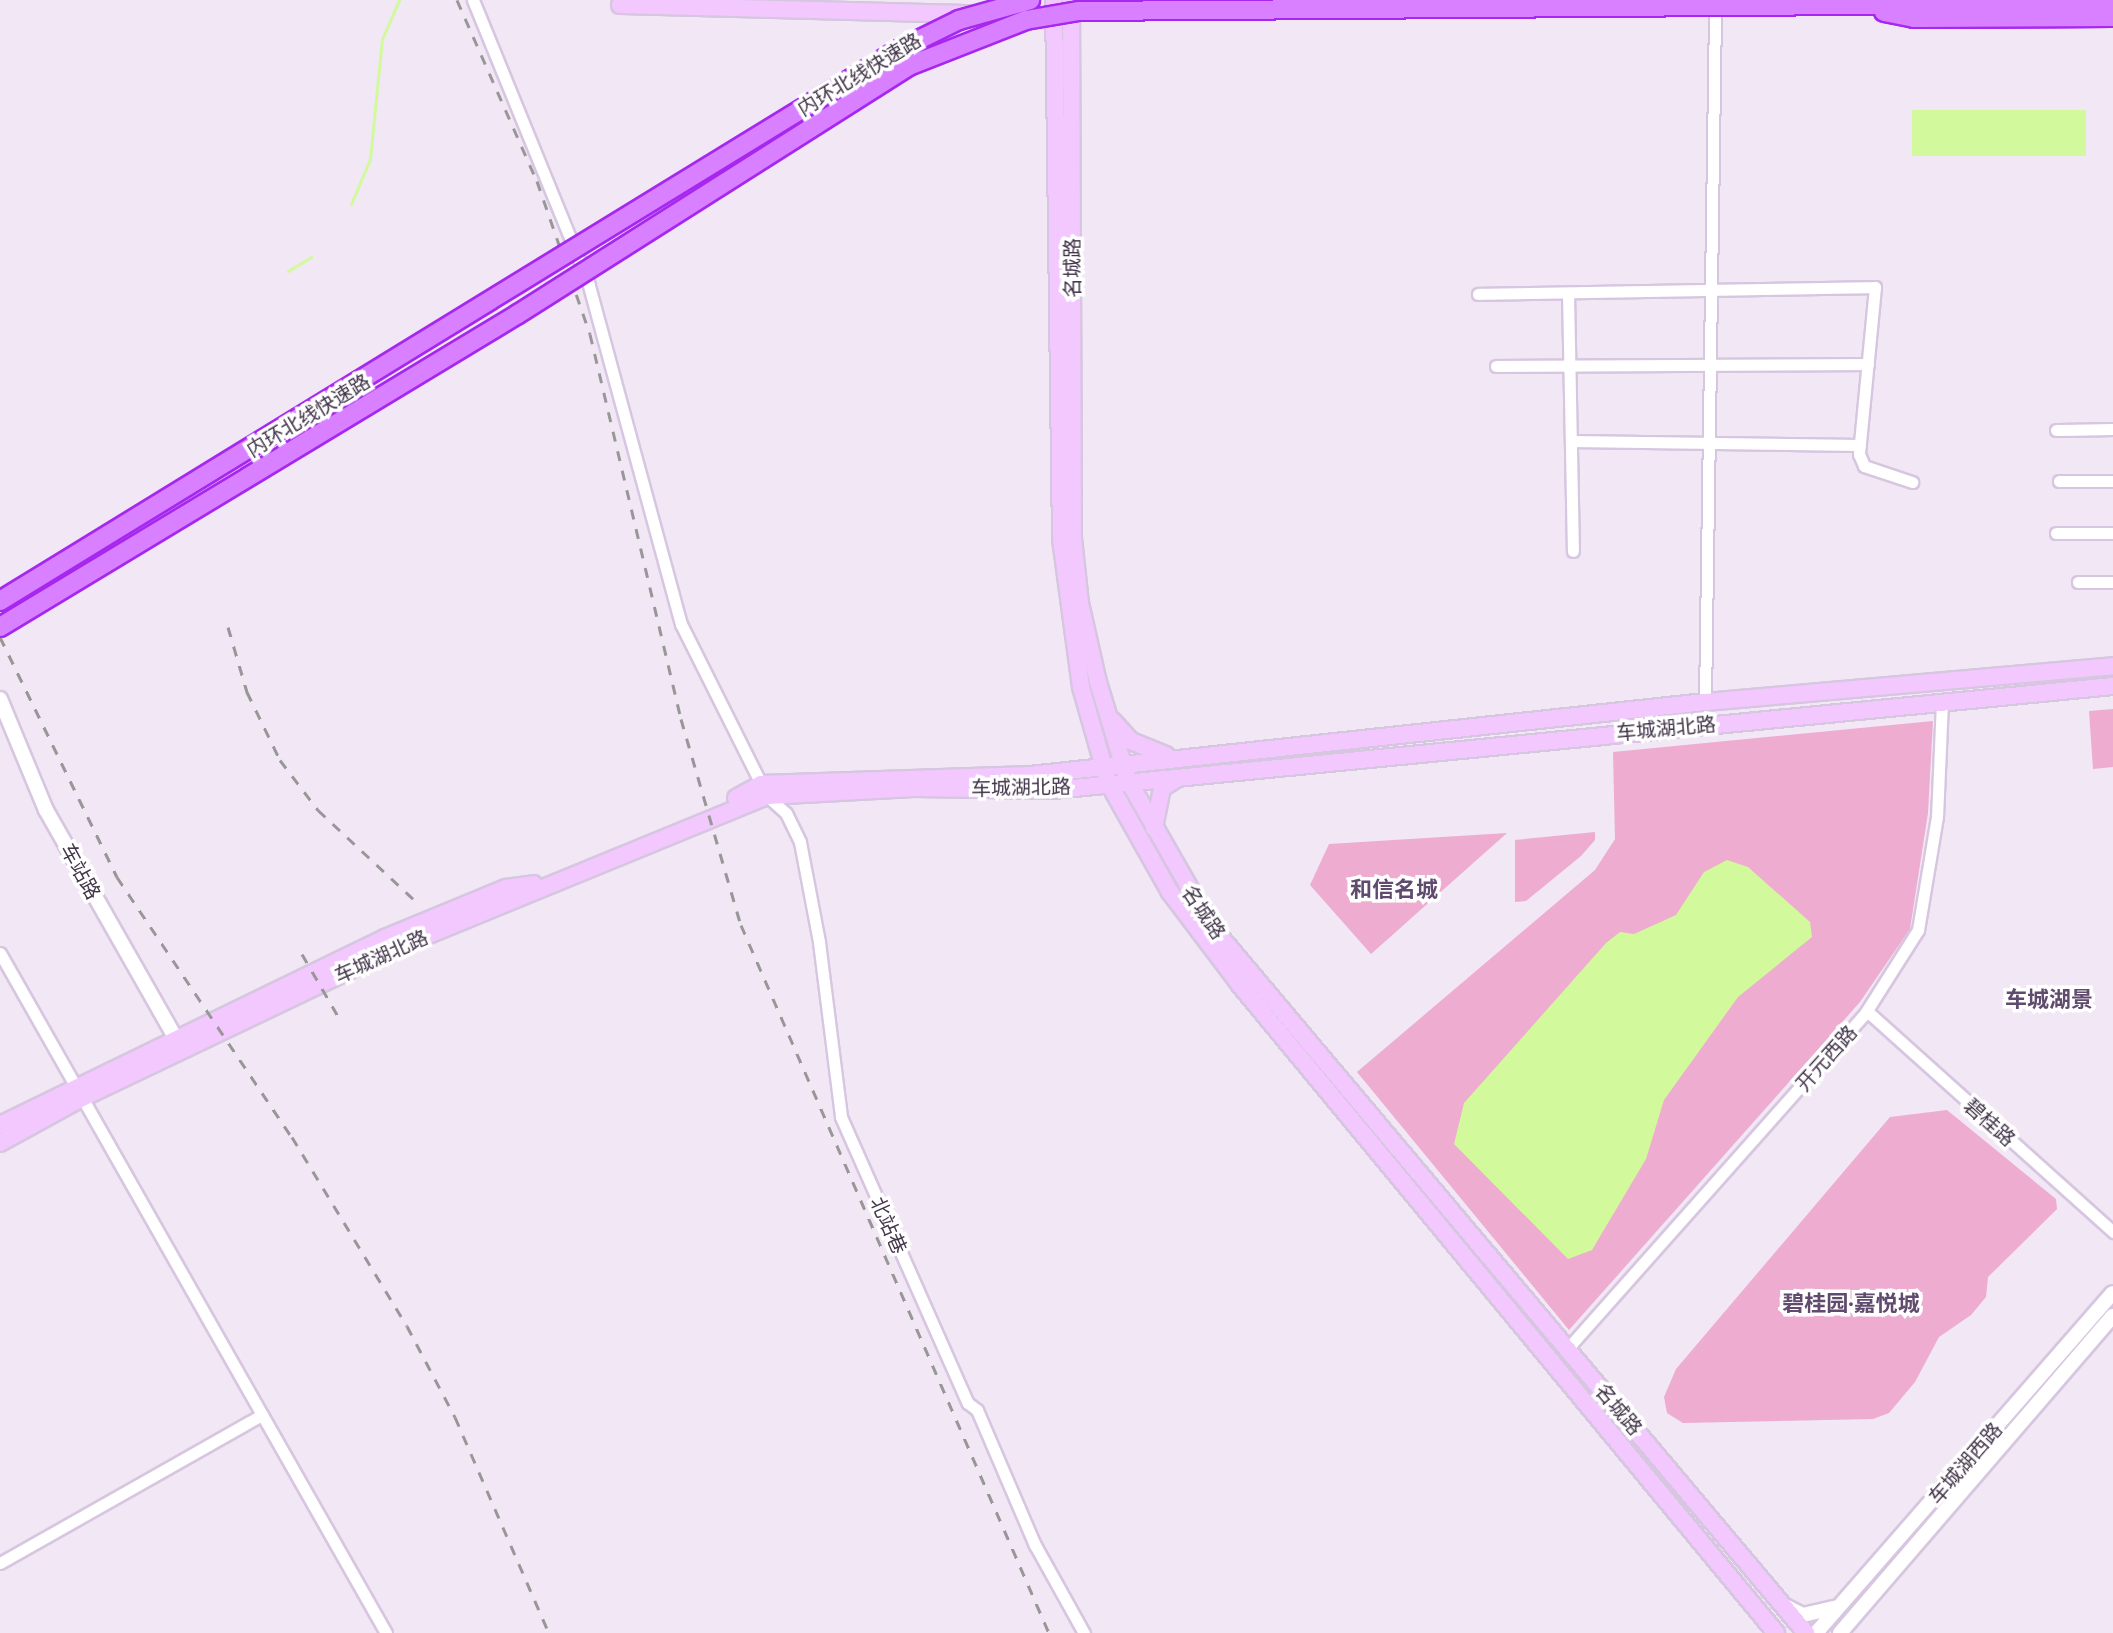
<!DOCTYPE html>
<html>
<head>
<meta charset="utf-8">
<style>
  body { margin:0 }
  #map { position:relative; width:2113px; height:1633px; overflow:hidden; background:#f1e7f5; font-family:Ubuntu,"Noto Sans SC",sans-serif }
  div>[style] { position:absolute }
  .green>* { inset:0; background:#eeacd0 }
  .water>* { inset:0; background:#d3f99d; transform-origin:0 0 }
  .stream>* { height:3px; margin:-1.5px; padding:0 1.5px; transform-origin:1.5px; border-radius:1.5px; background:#d3f99d }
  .roads { filter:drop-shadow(2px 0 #d7c6e0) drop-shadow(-2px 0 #d7c6e0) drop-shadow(0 2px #d7c6e0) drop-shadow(0 -2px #d7c6e0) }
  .minor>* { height:11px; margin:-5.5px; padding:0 5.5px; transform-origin:5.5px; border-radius:5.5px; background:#fff }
  .tertiary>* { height:14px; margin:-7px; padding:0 7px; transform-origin:7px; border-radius:7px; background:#fff }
  .secondary>* { height:16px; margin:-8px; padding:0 8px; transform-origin:8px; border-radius:8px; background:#f2c8ff }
  .rail>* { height:3px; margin-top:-1.5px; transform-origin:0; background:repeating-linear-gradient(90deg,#979797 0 10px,transparent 0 20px) }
  .bridges { filter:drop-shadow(2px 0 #a627ef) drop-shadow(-2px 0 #a627ef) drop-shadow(0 2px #a627ef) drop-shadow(0 -2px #a627ef) }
  .trunk-bridge>* { height:18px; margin:-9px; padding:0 9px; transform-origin:9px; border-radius:9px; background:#d880ff }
  span { translate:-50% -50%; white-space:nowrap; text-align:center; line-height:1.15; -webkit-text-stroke:7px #fff; paint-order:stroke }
  .street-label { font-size:20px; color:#42354a }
  .neighbourhood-label { font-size:22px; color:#604b6e; font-weight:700 }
</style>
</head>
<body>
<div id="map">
  <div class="green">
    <div style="clip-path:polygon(2113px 709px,2113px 767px,2093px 769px,2089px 711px)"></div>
    <div style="clip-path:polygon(1933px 721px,1928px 813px,1910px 929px,1860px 1002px,1569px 1330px,1357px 1072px,1595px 870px,1615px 839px,1613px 752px)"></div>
    <div style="clip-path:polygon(1595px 832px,1595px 840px,1581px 856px,1526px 901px,1515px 902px,1515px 840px)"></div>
    <div style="clip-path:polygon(1507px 833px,1371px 954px,1310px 885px,1329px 844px)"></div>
    <div style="clip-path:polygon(1947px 1110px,2056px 1199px,2057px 1209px,1988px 1277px,1986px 1297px,1971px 1315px,1939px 1337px,1915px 1382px,1889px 1413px,1873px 1419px,1683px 1423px,1667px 1413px,1664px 1397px,1676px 1369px,1890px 1117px)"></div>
  </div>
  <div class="water">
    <div style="left:1912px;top:110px;width:174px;height:46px"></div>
    <div style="clip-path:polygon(1727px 860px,1748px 867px,1810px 922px,1812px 937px,1738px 997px,1664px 1100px,1646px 1159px,1592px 1250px,1568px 1259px,1454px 1144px,1464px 1103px,1606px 943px,1620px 932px,1634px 934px,1676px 915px,1704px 872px)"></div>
  </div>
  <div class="stream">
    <div style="left:351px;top:204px;width:49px;rotate:-67.1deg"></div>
    <div style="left:370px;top:159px;width:121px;rotate:-84.3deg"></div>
    <div style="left:382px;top:39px;width:43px;rotate:-66.4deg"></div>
    <div style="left:288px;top:271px;width:27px;rotate:-31deg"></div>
  </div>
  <div class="roads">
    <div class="minor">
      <div style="left:473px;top:0;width:305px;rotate:67.8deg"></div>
      <div style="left:588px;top:282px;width:354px;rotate:74.8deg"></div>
      <div style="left:681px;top:624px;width:192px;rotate:63.4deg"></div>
      <div style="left:767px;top:796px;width:25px;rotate:42deg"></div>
      <div style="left:786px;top:813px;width:32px;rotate:64deg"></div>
      <div style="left:800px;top:842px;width:102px;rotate:79.2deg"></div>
      <div style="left:819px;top:942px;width:176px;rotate:82.8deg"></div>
      <div style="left:841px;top:1117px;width:313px;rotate:66.1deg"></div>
      <div style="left:968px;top:1403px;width:11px;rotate:38deg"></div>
      <div style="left:977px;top:1410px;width:147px;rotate:66.8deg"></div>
      <div style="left:1035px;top:1545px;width:101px;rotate:60.9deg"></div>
      <div style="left:1568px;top:293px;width:258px;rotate:88.9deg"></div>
      <div style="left:1478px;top:294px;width:397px;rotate:-1deg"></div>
      <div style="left:1875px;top:287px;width:168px;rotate:95.5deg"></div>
      <div style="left:1859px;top:454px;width:13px;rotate:67deg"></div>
      <div style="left:1864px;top:466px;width:51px;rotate:18.4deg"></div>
      <div style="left:1496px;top:366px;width:372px;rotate:-0.3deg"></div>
      <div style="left:2056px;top:430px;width:57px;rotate:-1deg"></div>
      <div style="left:1571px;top:441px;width:289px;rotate:0.8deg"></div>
      <div style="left:2059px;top:481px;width:54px"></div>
      <div style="left:2056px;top:533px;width:57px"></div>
      <div style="left:2078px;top:582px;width:35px"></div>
      <div style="left:1705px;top:702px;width:690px;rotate:-89.17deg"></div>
      <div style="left:0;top:953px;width:782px;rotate:60.42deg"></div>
      <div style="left:1867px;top:1011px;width:331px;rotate:41.9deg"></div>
      <div style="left:1568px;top:1348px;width:446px;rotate:-48.4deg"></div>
      <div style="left:1864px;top:1015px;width:101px;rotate:-57.6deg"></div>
      <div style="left:1918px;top:930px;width:115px;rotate:-80.5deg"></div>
      <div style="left:1937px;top:817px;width:115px;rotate:-87.5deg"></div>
      <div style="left:0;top:1563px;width:301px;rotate:-29.5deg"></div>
    </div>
    <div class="tertiary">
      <div style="left:0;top:699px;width:120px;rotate:67.5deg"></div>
      <div style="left:46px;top:810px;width:261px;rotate:60.4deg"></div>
      <div style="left:1783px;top:1605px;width:22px;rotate:27deg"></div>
      <div style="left:1803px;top:1615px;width:32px;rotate:-13deg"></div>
      <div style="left:1816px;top:1633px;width:451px;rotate:-48.9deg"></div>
      <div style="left:1840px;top:1633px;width:418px;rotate:-49.3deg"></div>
    </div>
    <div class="secondary">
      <div style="left:1054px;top:0;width:539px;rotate:89.26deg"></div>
      <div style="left:1061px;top:539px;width:149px;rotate:82.3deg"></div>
      <div style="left:1081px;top:687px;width:99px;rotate:74.1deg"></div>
      <div style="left:1108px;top:782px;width:126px;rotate:60.6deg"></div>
      <div style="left:1170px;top:892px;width:116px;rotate:53deg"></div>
      <div style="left:1240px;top:985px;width:841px;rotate:50.4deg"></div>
      <div style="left:1071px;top:0;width:538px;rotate:89.79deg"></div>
      <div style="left:1073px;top:538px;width:65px;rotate:83.9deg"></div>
      <div style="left:1080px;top:603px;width:81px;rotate:77.2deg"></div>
      <div style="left:1098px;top:682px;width:102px;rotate:73deg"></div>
      <div style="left:1128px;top:780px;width:169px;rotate:60.3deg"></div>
      <div style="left:1212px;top:927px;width:923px;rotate:49.92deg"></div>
      <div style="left:620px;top:5px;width:414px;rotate:1.5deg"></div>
      <div style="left:1113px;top:721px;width:27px;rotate:48deg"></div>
      <div style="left:1131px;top:741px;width:38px;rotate:22deg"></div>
      <div style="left:736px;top:798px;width:29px;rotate:-29deg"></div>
      <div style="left:761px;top:784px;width:269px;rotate:-1.9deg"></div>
      <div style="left:1030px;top:775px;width:679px;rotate:-6.17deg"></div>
      <div style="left:1705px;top:702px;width:410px;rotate:-5deg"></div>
      <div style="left:1154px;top:828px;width:41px;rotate:-78.7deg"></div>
      <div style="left:1162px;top:788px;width:19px;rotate:-32deg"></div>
      <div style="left:0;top:1125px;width:428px;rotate:-25.9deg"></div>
      <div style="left:385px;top:938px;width:131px;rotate:-22.5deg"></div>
      <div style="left:506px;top:888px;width:28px;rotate:-8deg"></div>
      <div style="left:0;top:1143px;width:94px;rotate:-28.8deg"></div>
      <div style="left:82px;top:1098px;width:346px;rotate:-25.5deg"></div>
      <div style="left:394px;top:949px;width:403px;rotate:-22.3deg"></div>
      <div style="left:767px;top:796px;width:147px;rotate:-3.1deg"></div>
      <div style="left:914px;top:788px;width:140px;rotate:0.8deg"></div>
      <div style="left:1054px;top:790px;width:1064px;rotate:-5.61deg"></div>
    </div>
  </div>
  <div class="rail">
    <div style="left:457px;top:0;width:198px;rotate:66.2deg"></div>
    <div style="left:537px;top:181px;width:162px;rotate:70.9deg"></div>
    <div style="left:590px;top:334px;width:396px;rotate:76.7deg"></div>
    <div style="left:681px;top:719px;width:215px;rotate:73.8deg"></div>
    <div style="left:741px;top:925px;width:772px;rotate:66.49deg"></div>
    <div style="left:228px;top:627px;width:68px;rotate:73.7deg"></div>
    <div style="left:247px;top:692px;width:76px;rotate:64.1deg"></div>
    <div style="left:280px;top:760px;width:63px;rotate:52.8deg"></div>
    <div style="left:318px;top:810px;width:139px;rotate:43deg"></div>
    <div style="left:0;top:637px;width:267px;rotate:64deg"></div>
    <div style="left:117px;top:877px;width:313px;rotate:56.1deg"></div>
    <div style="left:292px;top:1137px;width:221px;rotate:58.7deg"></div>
    <div style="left:407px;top:1326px;width:103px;rotate:62.2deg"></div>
    <div style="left:455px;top:1417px;width:236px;rotate:66.5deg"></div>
    <div style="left:302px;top:954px;width:72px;rotate:59.9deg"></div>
  </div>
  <div class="bridges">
    <div class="trunk-bridge">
      <div style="left:1884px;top:12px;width:31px;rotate:11deg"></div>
      <div style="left:1914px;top:18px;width:199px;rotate:-0.3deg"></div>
      <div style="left:0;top:601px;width:1054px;rotate:-31.53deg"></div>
      <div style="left:898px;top:50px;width:68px;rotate:-26.2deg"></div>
      <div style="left:959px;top:20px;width:74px;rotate:-15.7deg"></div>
      <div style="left:0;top:627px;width:605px;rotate:-31.14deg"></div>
      <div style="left:518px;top:314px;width:463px;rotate:-32.4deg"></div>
      <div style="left:909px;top:66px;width:126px;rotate:-21.5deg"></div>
      <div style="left:1026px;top:20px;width:54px;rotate:-9.6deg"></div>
      <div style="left:1079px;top:11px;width:1034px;rotate:-0.44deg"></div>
    </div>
  </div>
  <div class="street-label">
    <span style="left:859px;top:74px;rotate:-31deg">内环北线快速路</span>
    <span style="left:1072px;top:268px;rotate:-90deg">名城路</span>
    <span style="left:308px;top:415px;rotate:-31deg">内环北线快速路</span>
    <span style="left:1666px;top:728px;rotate:-5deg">车城湖北路</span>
    <span style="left:1021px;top:787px;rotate:-1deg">车城湖北路</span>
    <span style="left:81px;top:871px;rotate:61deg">车站路</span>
    <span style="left:1204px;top:912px;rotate:56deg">名城路</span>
    <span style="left:381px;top:956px;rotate:-24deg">车城湖北路</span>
    <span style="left:1826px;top:1058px;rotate:-48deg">开元西路</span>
    <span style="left:1990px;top:1122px;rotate:42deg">碧桂路</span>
    <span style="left:889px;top:1225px;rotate:66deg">北站巷</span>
    <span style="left:1619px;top:1409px;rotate:50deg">名城路</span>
    <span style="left:1965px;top:1463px;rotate:-49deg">车城湖西路</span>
  </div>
  <div class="neighbourhood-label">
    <span style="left:1394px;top:889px">和信名城</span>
    <span style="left:2049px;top:999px">车城湖景</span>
    <span style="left:1851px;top:1303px">碧桂园·嘉悦城</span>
  </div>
</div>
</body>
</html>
